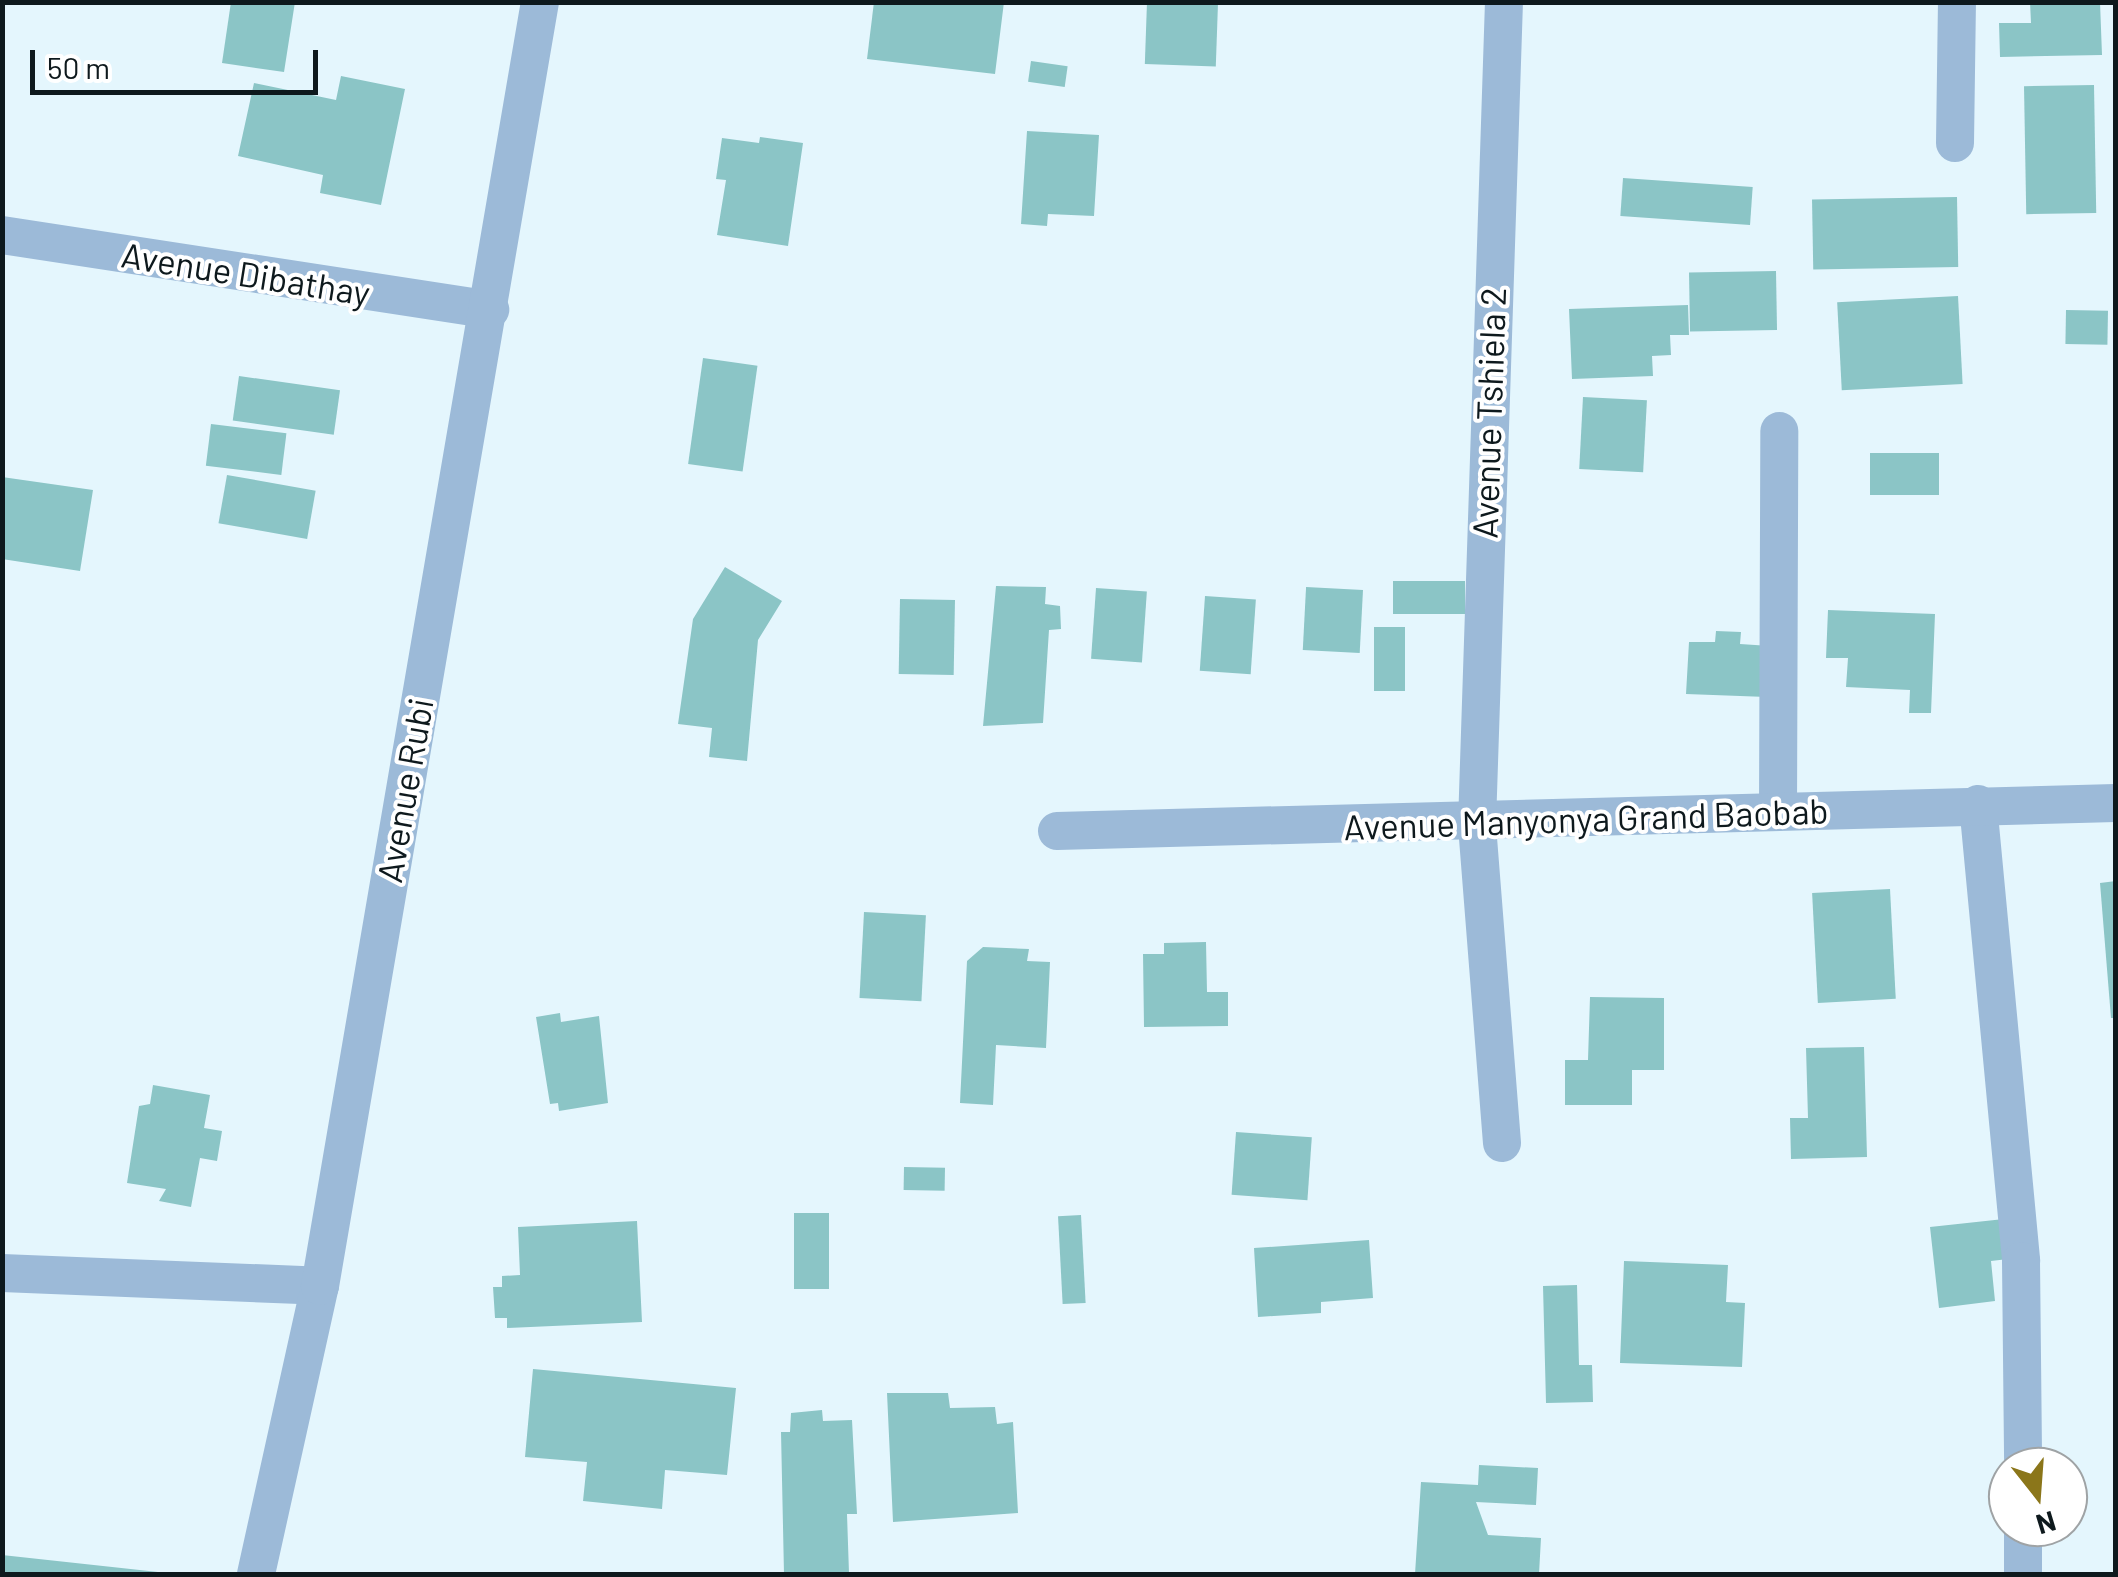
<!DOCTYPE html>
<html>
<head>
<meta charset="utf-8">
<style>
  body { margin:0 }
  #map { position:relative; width:2118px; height:1577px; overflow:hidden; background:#e4f6fd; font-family:Barlow,sans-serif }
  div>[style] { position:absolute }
  .building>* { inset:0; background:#8bc5c6; transform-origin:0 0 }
  .minor>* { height:38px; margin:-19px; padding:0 19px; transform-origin:19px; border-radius:19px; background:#9cbad8 }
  span { translate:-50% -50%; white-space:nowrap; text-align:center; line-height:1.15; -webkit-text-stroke:8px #fff; paint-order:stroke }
  .street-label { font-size:35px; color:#0e191d }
  .frame { position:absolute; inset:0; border:5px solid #0e191d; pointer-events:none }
  .north { position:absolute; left:1988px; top:1447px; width:100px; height:100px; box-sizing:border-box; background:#fff; border:2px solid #9fa3a5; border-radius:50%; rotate:163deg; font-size:28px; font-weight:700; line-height:40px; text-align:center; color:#0e191d }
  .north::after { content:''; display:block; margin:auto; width:35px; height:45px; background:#8b761a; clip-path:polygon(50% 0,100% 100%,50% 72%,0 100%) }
  .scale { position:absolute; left:30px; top:50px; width:288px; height:45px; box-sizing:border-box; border:5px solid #0e191d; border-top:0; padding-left:12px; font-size:30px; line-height:35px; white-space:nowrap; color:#0e191d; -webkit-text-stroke:8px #fff; paint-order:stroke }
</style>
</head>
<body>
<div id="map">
  <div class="building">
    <div style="clip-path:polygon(231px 2px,295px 2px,284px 72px,222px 63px)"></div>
    <div style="clip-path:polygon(874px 2px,1004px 2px,995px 74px,867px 59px)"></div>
    <div style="left:1147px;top:2px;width:71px;height:62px;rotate:2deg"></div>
    <div style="clip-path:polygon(2030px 2px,2100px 2px,2102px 55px,2000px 57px,1999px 23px,2031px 23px)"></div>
    <div style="left:1031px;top:61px;width:37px;height:21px;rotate:8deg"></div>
    <div style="clip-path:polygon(341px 76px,405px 89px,381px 205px,320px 193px,323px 175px,238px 156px,254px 83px,336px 100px)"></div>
    <div style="left:2094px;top:85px;width:128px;height:70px;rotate:89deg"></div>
    <div style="clip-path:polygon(1027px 131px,1099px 135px,1094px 216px,1048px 214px,1047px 226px,1021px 224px)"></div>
    <div style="clip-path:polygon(760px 137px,803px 143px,788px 246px,717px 235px,726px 180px,716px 179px,722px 138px,759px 143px)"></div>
    <div style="left:1623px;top:178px;width:130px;height:38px;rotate:4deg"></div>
    <div style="left:1957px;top:197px;width:70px;height:145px;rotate:89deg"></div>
    <div style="left:1776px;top:271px;width:59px;height:87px;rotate:89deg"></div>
    <div style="left:1958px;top:296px;width:88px;height:121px;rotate:87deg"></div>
    <div style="clip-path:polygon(1688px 305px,1689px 335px,1670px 335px,1671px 355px,1652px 356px,1653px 376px,1572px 379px,1569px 309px)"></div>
    <div style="left:2066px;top:310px;width:42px;height:34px;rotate:1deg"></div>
    <div style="left:703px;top:358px;width:55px;height:107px;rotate:8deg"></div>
    <div style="left:239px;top:376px;width:102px;height:45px;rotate:8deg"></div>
    <div style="left:1583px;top:397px;width:64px;height:72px;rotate:3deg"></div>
    <div style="left:211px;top:424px;width:76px;height:42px;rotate:7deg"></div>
    <div style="left:1870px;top:453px;width:69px;height:42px"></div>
    <div style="left:227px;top:475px;width:90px;height:49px;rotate:10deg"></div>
    <div style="clip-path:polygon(2px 477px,93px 490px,80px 571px,2px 559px)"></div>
    <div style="clip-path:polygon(725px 567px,782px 601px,758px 640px,747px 761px,709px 757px,712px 728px,678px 724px,693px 619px)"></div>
    <div style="left:1393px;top:581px;width:72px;height:33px"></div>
    <div style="clip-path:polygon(996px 586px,1046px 587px,1045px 604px,1060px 606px,1061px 629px,1049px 630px,1043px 723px,983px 726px)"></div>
    <div style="left:1096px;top:588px;width:51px;height:71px;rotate:4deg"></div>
    <div style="left:1363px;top:590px;width:63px;height:57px;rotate:93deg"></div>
    <div style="left:1205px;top:596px;width:51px;height:75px;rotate:4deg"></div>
    <div style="left:900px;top:599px;width:55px;height:75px;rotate:1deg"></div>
    <div style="clip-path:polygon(1828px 610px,1935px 614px,1931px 713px,1909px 713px,1910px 690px,1846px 687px,1848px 658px,1826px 658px)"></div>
    <div style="left:1374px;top:627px;width:31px;height:64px"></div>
    <div style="clip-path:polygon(1716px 631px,1741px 632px,1740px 644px,1770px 646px,1767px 697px,1686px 694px,1689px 642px,1715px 642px)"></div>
    <div style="clip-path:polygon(2116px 881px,2116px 1018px,2111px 1018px,2100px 883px)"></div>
    <div style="left:1890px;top:889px;width:110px;height:78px;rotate:87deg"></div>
    <div style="left:864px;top:912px;width:62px;height:86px;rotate:3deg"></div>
    <div style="clip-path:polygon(1206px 942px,1207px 992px,1228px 992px,1228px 1026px,1144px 1027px,1143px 954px,1164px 954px,1164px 943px)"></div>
    <div style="clip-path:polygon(983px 947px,1029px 949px,1027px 961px,1050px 962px,1046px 1048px,996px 1045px,993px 1105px,960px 1103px,967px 961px)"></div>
    <div style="clip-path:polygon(1590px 997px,1664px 998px,1664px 1070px,1632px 1070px,1632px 1105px,1565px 1105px,1565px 1060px,1588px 1060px)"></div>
    <div style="clip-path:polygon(560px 1013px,561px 1022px,599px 1016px,608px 1103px,559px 1111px,558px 1103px,550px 1104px,536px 1017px)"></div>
    <div style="clip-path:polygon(1864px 1047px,1867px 1157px,1791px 1159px,1790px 1118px,1808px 1118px,1806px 1048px)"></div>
    <div style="clip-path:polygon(153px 1085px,210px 1095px,204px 1128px,222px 1131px,217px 1161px,200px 1158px,191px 1207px,159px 1201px,166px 1189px,127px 1183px,139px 1106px,150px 1104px)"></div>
    <div style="left:1236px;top:1132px;width:76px;height:63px;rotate:4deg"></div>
    <div style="left:904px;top:1167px;width:41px;height:23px;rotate:1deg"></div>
    <div style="left:794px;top:1213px;width:35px;height:76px"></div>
    <div style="left:1081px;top:1215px;width:88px;height:23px;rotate:87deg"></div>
    <div style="clip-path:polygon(2004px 1219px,2008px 1259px,1991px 1261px,1995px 1301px,1939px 1308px,1930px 1227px)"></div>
    <div style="clip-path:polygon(637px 1221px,642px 1322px,507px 1328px,507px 1318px,495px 1318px,493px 1287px,502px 1287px,502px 1276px,520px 1275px,518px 1227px)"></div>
    <div style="clip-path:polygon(1369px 1240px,1373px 1298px,1321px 1302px,1321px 1313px,1258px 1317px,1254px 1248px)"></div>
    <div style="clip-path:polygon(1624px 1261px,1728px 1265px,1726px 1302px,1745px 1303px,1742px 1367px,1620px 1363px)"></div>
    <div style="clip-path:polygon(1577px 1285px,1579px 1365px,1592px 1365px,1593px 1402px,1546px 1403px,1543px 1286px)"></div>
    <div style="clip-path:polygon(533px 1369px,736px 1388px,727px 1475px,665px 1470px,662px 1509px,583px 1501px,587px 1462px,525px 1457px)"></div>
    <div style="clip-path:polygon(887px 1393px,948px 1393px,950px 1408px,995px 1407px,997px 1424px,1013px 1422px,1018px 1513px,893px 1522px)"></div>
    <div style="clip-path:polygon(822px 1410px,823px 1421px,852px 1420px,857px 1514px,847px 1514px,849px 1573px,784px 1574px,781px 1432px,790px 1432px,791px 1413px)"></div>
    <div style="clip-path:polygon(1479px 1465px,1538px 1468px,1536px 1505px,1476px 1502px,1488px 1535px,1541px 1538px,1539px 1574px,1415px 1574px,1421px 1482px,1478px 1485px)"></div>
    <div style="clip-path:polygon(2px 1555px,158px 1572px,158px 1574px,2px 1574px)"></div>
  </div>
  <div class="minor">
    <div style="left:1955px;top:143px;width:141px;rotate:-89.2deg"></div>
    <div style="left:2px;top:235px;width:494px;rotate:8.7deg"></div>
    <div style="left:1978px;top:804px;width:459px;rotate:84.6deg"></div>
    <div style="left:2021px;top:1261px;width:206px;rotate:89.4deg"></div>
    <div style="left:1778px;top:812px;width:381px;rotate:-89.8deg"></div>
    <div style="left:1057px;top:831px;width:1059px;rotate:-1.51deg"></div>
    <div style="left:1502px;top:1143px;width:320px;rotate:-94.5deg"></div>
    <div style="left:1477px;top:824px;width:822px;rotate:-88.12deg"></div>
    <div style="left:2px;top:1273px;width:318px;rotate:2.3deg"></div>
    <div style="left:2023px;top:1527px;width:47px;rotate:90deg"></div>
    <div style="left:256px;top:1574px;width:295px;rotate:-77.5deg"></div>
    <div style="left:320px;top:1286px;width:1303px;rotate:-80.28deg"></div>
  </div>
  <div class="street-label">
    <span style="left:246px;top:273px;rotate:9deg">Avenue Dibathay</span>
    <span style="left:1488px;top:413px;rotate:-88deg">Avenue Tshiela 2</span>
    <span style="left:404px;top:790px;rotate:-80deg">Avenue Rubi</span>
    <span style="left:1586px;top:818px;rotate:-2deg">Avenue Manyonya Grand Baobab</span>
  </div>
  <div class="frame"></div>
  <div class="north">N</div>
  <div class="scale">50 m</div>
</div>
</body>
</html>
